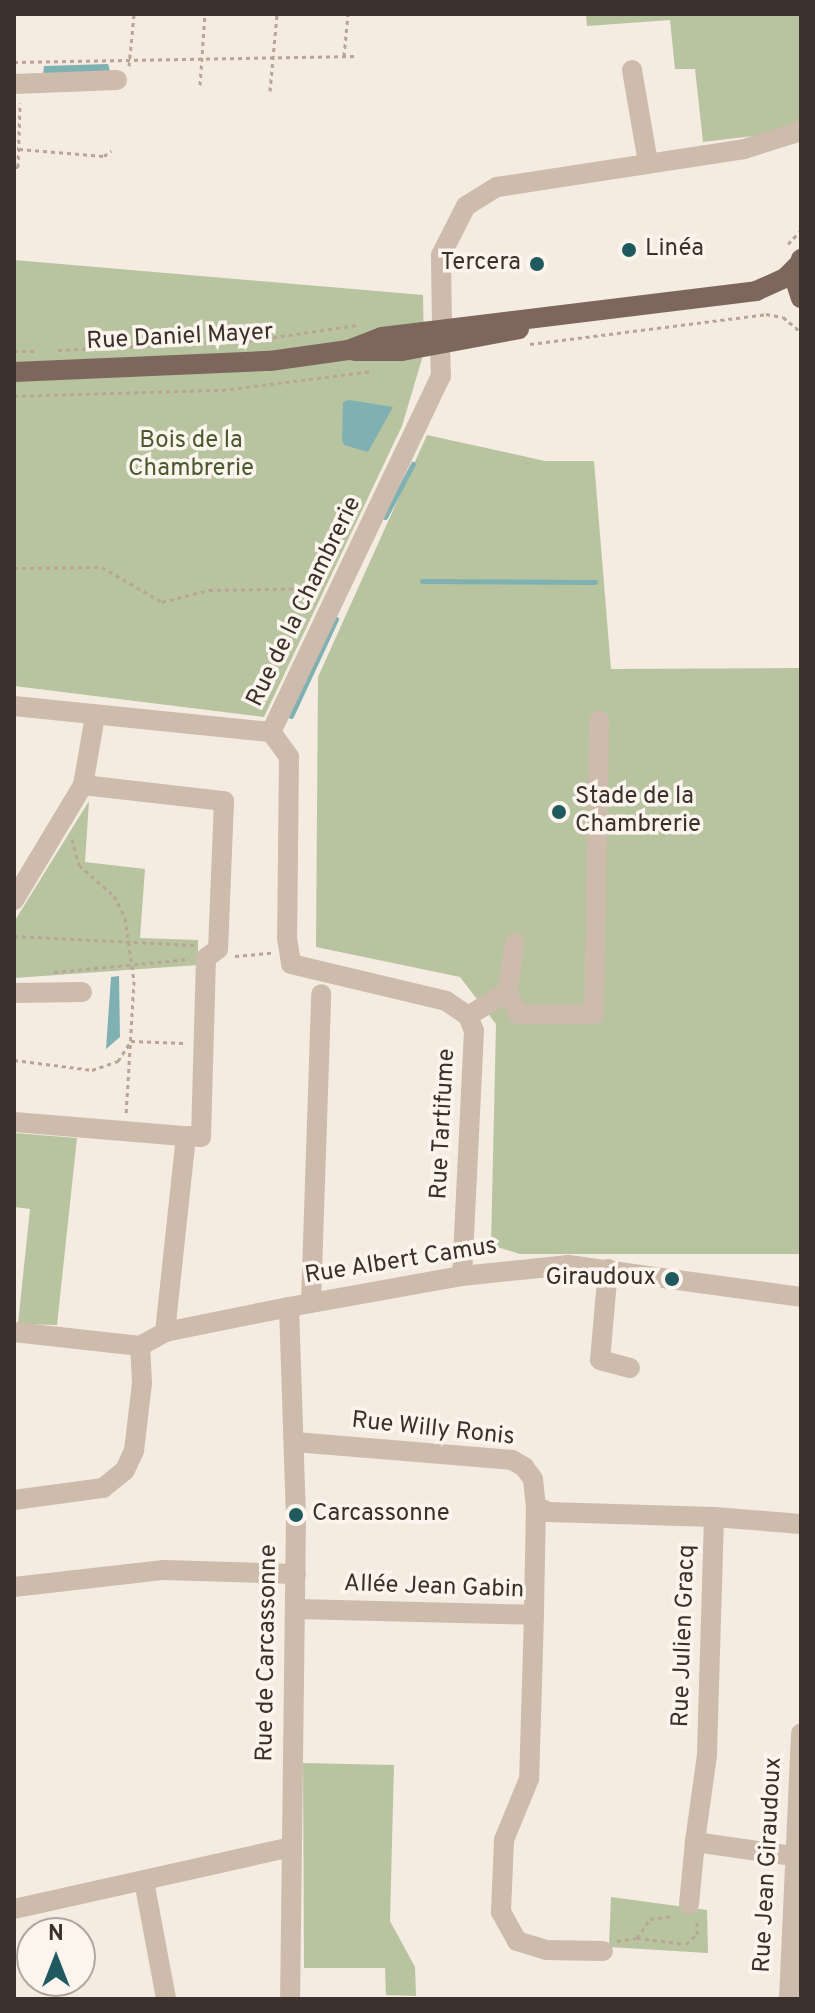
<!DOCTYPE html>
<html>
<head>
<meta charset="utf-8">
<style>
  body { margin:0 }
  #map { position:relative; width:815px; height:2013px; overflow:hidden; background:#f4ebe1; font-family:Overpass,sans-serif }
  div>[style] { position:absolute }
  .green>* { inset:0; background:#b8c4a0 }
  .water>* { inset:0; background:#7fb0b2 }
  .stream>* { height:5px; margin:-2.5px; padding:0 2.5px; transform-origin:2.5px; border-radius:2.5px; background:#7fb0b2 }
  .path>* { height:3px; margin-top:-1.5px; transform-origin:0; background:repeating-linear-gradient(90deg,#b9a596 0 4px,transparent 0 8px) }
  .minor>* { height:20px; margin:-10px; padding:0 10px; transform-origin:10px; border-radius:10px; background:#cdbbac }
  .major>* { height:20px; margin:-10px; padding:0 10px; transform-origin:10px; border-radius:10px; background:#7d675c }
  .dots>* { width:22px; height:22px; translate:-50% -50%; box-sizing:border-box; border:4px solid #fbf5ee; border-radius:50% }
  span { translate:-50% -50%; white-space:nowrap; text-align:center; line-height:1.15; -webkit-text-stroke:7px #fbf5ee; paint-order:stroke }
  .poi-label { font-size:24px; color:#3b302b }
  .left { translate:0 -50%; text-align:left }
  .right { translate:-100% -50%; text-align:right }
  .street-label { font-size:24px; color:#3b302b }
  .park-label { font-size:24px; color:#4a5a2e }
  .frame { position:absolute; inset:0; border:16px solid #3b302b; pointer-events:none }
  .north { position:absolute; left:16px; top:1917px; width:80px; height:80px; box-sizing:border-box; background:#fbf5ee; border:2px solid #aea6a0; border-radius:50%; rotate:0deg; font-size:22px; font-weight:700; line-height:32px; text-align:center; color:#3b302b }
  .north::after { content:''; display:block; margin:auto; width:28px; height:36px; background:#1f5a5e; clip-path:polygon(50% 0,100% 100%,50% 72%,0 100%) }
</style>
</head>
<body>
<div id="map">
  <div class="green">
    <div style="clip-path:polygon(586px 14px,801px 14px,801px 124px,770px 134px,703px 142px,695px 69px,675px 69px,670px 20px,587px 26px)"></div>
    <div style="clip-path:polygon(14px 260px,423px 295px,424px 352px,402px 426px,264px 717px,14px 686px)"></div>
    <div style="clip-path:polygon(427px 435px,545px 461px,594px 461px,611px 669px,801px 668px,801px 1254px,520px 1254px,491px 1245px,496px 1024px,460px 977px,316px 947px,318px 677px)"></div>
    <div style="clip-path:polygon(89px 801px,85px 862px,145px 869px,140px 938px,198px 940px,198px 965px,14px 978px,14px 922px)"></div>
    <div style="clip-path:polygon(14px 1133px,77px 1138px,57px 1325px,18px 1324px,30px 1209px,14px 1207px)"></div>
    <div style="clip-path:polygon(303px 1763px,394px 1765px,390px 1921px,415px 1967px,416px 1996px,386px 1995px,385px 1968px,304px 1968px)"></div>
    <div style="clip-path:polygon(611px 1897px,707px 1910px,708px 1953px,609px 1947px)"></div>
  </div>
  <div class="water">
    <div style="clip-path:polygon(108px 64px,110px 71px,43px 75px,44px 66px)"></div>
    <div style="clip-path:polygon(349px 400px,393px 407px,368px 452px,344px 445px,342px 440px,343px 402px)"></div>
    <div style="clip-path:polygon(119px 976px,120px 1037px,106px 1049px,111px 977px)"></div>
  </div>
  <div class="stream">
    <div style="left:385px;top:517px;width:60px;rotate:-62.2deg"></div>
    <div style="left:422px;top:581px;width:173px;rotate:0.3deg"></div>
    <div style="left:291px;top:716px;width:107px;rotate:-65.1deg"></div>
  </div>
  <div class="path">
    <div style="left:344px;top:56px;width:42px;rotate:-84.6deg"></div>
    <div style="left:14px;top:62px;width:343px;rotate:-1deg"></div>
    <div style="left:129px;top:66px;width:52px;rotate:-84.5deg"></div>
    <div style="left:200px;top:85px;width:71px;rotate:-86deg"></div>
    <div style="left:270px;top:91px;width:77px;rotate:-84.8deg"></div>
    <div style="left:19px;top:149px;width:85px;rotate:4.7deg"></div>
    <div style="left:104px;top:156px;width:9px;rotate:-36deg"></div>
    <div style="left:14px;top:167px;width:4px"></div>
    <div style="left:18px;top:167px;width:64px;rotate:-88.2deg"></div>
    <div style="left:788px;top:244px;width:19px;rotate:-47deg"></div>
    <div style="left:530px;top:344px;width:238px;rotate:-7.2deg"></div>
    <div style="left:766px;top:314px;width:17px;rotate:10deg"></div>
    <div style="left:783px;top:317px;width:23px;rotate:40deg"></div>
    <div style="left:58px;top:350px;width:191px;rotate:-2.7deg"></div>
    <div style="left:249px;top:341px;width:109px;rotate:-8.4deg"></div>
    <div style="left:14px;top:351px;width:20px"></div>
    <div style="left:14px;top:396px;width:208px;rotate:-1.7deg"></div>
    <div style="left:222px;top:390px;width:152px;rotate:-7.2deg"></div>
    <div style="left:14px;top:568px;width:88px;rotate:-0.7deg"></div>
    <div style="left:102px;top:567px;width:69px;rotate:30.3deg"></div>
    <div style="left:162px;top:602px;width:49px;rotate:-14.3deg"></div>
    <div style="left:209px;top:590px;width:110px;rotate:-1deg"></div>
    <div style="left:72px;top:839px;width:27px;rotate:75deg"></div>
    <div style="left:79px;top:865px;width:47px;rotate:41.5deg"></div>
    <div style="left:114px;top:896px;width:25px;rotate:63deg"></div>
    <div style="left:125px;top:918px;width:64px;rotate:81.9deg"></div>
    <div style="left:134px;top:981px;width:133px;rotate:93.4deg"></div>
    <div style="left:14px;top:936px;width:180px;rotate:2.9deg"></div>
    <div style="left:235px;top:956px;width:36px;rotate:-5deg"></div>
    <div style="left:54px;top:972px;width:136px;rotate:-5.5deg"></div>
    <div style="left:14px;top:1060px;width:79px;rotate:7.3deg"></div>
    <div style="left:92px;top:1070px;width:28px;rotate:-19deg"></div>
    <div style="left:118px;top:1061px;width:24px;rotate:-57deg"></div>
    <div style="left:131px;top:1041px;width:53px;rotate:2.2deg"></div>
    <div style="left:637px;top:1938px;width:49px;rotate:7deg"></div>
    <div style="left:686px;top:1944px;width:15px;rotate:-42deg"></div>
    <div style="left:697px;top:1934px;width:15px;rotate:-90deg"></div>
    <div style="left:617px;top:1941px;width:20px;rotate:-9deg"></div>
    <div style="left:637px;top:1938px;width:23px;rotate:-56deg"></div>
    <div style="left:650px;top:1919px;width:24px;rotate:-7deg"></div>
  </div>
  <div class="minor">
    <div style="left:632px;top:70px;width:94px;rotate:80.2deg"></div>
    <div style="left:14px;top:84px;width:103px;rotate:-2.2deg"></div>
    <div style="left:442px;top:329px;width:74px;rotate:-90.8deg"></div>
    <div style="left:441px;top:255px;width:55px;rotate:-63deg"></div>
    <div style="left:466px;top:206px;width:36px;rotate:-32deg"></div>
    <div style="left:497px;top:187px;width:250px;rotate:-8.7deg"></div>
    <div style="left:744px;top:149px;width:60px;rotate:-17.5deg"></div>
    <div style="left:14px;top:706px;width:258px;rotate:5.8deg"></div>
    <div style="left:271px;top:732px;width:395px;rotate:-64.5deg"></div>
    <div style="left:441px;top:376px;width:31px;rotate:-92deg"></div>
    <div style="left:271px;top:732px;width:31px;rotate:54deg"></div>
    <div style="left:289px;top:757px;width:181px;rotate:90.6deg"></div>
    <div style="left:287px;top:938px;width:26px;rotate:81deg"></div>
    <div style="left:291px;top:964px;width:159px;rotate:13.4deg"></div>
    <div style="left:446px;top:1001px;width:27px;rotate:34deg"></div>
    <div style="left:468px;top:1016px;width:16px;rotate:68deg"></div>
    <div style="left:474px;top:1031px;width:245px;rotate:92.8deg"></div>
    <div style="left:83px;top:785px;width:142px;rotate:6.5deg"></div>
    <div style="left:224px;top:801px;width:148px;rotate:92.3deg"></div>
    <div style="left:218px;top:949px;width:15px;rotate:143deg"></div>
    <div style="left:206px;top:958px;width:179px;rotate:91.6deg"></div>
    <div style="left:201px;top:1137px;width:15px;rotate:-176deg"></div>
    <div style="left:186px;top:1136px;width:197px;rotate:96.1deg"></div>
    <div style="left:14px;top:900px;width:134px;rotate:-59deg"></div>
    <div style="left:83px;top:785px;width:70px;rotate:-80.1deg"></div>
    <div style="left:507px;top:992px;width:25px;rotate:63deg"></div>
    <div style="left:518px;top:1014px;width:76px"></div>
    <div style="left:594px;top:1014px;width:294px;rotate:-89deg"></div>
    <div style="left:14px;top:993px;width:68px;rotate:-0.8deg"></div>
    <div style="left:468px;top:1016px;width:46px;rotate:-31.6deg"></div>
    <div style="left:507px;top:992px;width:50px;rotate:-80.7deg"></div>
    <div style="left:14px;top:1122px;width:173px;rotate:4.7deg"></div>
    <div style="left:608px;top:1269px;width:91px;rotate:95deg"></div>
    <div style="left:600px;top:1360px;width:31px;rotate:15deg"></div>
    <div style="left:311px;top:1303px;width:309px;rotate:-88.1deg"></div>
    <div style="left:289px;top:1307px;width:208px;rotate:88.1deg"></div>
    <div style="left:296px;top:1515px;width:484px;rotate:90.7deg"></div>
    <div style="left:14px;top:1332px;width:127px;rotate:6.3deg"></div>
    <div style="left:140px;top:1346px;width:29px;rotate:-29deg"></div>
    <div style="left:165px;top:1332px;width:126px;rotate:-11.4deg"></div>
    <div style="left:289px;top:1307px;width:176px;rotate:-10.2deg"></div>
    <div style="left:462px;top:1276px;width:107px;rotate:-5.9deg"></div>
    <div style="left:568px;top:1265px;width:235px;rotate:7.8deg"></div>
    <div style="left:295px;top:1442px;width:218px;rotate:4.7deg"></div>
    <div style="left:512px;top:1460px;width:14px;rotate:30deg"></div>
    <div style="left:524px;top:1467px;width:15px;rotate:53deg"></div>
    <div style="left:533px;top:1479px;width:27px;rotate:84deg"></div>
    <div style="left:536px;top:1506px;width:109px;rotate:91.1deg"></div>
    <div style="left:14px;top:1500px;width:90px;rotate:-7.7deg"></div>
    <div style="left:103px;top:1488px;width:28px;rotate:-39deg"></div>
    <div style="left:125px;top:1470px;width:21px;rotate:-65deg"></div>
    <div style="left:134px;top:1451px;width:68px;rotate:-83.3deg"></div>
    <div style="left:142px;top:1383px;width:37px;rotate:-93deg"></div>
    <div style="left:536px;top:1506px;width:13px;rotate:27deg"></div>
    <div style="left:548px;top:1512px;width:166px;rotate:1.7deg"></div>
    <div style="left:801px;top:1524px;width:87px;rotate:-175.4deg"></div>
    <div style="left:714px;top:1517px;width:238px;rotate:91.7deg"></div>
    <div style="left:707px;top:1755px;width:88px;rotate:97.9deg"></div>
    <div style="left:695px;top:1842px;width:107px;rotate:8.1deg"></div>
    <div style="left:14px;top:1587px;width:151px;rotate:-6.5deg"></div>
    <div style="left:164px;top:1570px;width:132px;rotate:1.7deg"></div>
    <div style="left:296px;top:1609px;width:238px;rotate:1.4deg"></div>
    <div style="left:534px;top:1615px;width:164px;rotate:91.7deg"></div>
    <div style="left:529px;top:1779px;width:66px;rotate:112.3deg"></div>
    <div style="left:504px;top:1840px;width:72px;rotate:92.4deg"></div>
    <div style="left:501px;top:1912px;width:33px;rotate:61deg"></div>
    <div style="left:517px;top:1941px;width:30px;rotate:17deg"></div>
    <div style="left:546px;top:1950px;width:57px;rotate:1deg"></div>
    <div style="left:144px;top:1881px;width:120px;rotate:79.4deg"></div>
    <div style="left:689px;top:1904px;width:62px;rotate:-84.5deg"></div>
    <div style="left:14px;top:1909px;width:281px;rotate:-12.6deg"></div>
    <div style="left:789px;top:1999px;width:266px;rotate:-87.4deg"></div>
  </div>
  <div class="major">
    <div style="left:801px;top:259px;width:22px;rotate:106deg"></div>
    <div style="left:795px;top:280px;width:19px;rotate:72deg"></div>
    <div style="left:354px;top:351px;width:48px"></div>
    <div style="left:402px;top:351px;width:119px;rotate:-10.6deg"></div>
    <div style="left:14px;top:372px;width:256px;rotate:-2.5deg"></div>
    <div style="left:270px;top:361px;width:79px;rotate:-8deg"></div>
    <div style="left:348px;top:350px;width:36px;rotate:-21deg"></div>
    <div style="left:382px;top:337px;width:377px;rotate:-7deg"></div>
    <div style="left:756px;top:291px;width:32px;rotate:-24deg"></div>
    <div style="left:785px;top:278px;width:18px;rotate:-45deg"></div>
  </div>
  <div class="dots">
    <div style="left:629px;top:250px;background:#1f5a5e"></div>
    <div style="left:537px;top:264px;background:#1f5a5e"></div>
    <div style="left:559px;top:812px;background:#1f5a5e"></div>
    <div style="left:672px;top:1279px;background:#1f5a5e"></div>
    <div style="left:296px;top:1515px;background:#1f5a5e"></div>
  </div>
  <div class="poi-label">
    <span class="left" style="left:645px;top:250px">Linéa</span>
    <span class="right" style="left:521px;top:264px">Tercera</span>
    <span class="left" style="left:575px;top:812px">Stade de la<br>Chambrerie</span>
    <span class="right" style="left:656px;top:1279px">Giraudoux</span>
    <span class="left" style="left:312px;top:1515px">Carcassonne</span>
  </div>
  <div class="street-label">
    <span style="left:180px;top:338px;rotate:-3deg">Rue Daniel Mayer</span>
    <span style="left:305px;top:602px;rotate:-64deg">Rue de la Chambrerie</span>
    <span style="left:444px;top:1124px;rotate:-87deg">Rue Tartifume</span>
    <span style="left:401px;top:1262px;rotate:-9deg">Rue Albert Camus</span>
    <span style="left:433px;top:1430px;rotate:6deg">Rue Willy Ronis</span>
    <span style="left:434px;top:1588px;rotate:2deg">Allée Jean Gabin</span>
    <span style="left:685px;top:1636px;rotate:-88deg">Rue Julien Gracq</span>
    <span style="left:268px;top:1653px;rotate:-89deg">Rue de Carcassonne</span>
    <span style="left:769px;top:1865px;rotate:-87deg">Rue Jean Giraudoux</span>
  </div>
  <div class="park-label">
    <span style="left:191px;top:456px">Bois de la<br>Chambrerie</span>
  </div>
  <div class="frame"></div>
  <div class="north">N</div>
</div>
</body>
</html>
